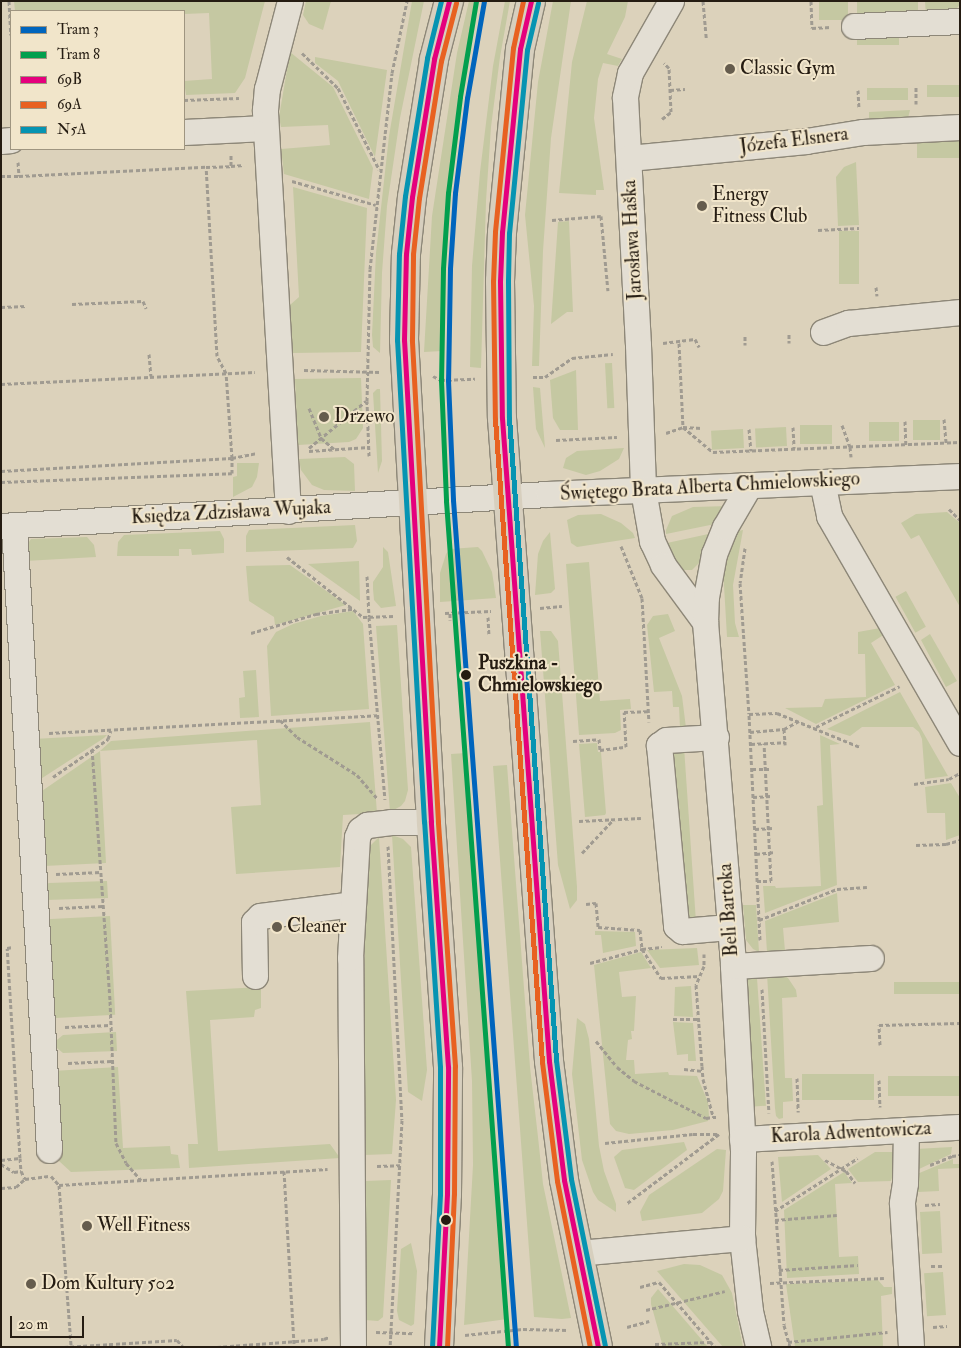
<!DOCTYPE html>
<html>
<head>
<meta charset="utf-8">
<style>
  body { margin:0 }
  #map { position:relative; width:961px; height:1348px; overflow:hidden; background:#dcd2bb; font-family:"IM FELL Double Pica",serif }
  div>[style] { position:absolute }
  .green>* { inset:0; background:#c5c8a2; transform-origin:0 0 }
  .path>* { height:3px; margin-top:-1.5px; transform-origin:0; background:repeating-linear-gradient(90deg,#a09b91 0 4px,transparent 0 6.5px) }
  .roads { filter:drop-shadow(1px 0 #8d8778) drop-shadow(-1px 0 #8d8778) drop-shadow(0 1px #8d8778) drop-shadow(0 -1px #8d8778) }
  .minor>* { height:25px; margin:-12.5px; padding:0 12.5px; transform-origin:12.5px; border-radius:12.5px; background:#e3ded3 }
  .major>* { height:28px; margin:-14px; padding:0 14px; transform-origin:14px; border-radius:14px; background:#d7cfbe }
  .bus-1>* { height:5px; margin:-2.5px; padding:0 2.5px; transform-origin:2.5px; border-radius:2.5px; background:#e5007d }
  .bus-2>* { height:5px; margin:-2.5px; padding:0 2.5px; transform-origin:2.5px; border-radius:2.5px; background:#e86121 }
  .bus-3>* { height:5px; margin:-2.5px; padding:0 2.5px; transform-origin:2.5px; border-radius:2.5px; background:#0694b2 }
  .tram-1>* { height:5px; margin:-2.5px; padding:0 2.5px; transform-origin:2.5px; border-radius:2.5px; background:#0065bd }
  .tram-2>* { height:5px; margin:-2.5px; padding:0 2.5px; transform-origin:2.5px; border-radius:2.5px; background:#029f4e }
  .dots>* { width:14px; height:14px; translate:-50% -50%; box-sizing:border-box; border:2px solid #f1e5ca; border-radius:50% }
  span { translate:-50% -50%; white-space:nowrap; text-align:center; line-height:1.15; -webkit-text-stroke:4px #f1e5ca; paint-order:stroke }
  .poi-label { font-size:19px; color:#251c12 }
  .left { translate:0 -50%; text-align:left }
  .street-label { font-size:19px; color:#251c12 }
  .stop-label { font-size:19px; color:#251c12; font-weight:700 }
  .frame { position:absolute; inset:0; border:2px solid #251c12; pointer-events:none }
  .legend { position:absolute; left:10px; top:10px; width:175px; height:140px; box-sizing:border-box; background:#f1e5ca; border:1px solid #9f9580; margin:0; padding:6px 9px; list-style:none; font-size:15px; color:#251c12 }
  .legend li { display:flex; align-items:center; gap:10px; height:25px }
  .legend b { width:25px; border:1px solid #9f9580 }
  .scale { position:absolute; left:10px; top:1316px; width:74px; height:22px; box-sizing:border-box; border:2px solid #251c12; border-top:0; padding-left:6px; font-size:15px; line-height:18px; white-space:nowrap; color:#251c12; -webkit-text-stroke:4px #f1e5ca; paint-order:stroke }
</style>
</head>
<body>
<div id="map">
  <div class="green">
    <div style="clip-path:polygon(14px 1px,265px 1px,245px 78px,235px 93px,186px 95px,184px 81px,212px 79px,209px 13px,184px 14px,184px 11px,15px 11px)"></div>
    <div style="clip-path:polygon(306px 1px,331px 1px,323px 30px,309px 24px,303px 15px)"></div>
    <div style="clip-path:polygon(412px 1px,424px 1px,400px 118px,387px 206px,382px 273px,380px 353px,373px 347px,372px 335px,376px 253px,389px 136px)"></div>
    <div style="clip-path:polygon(469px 1px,478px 1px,466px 63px,452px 177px,443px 293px,442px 351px,424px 352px,432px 216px,457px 53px)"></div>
    <div style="clip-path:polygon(505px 1px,510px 1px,500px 57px,491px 127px,486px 201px,481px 368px,470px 367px,472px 266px,480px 172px,493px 66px)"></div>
    <div style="clip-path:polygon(553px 1px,571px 1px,551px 138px,543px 251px,539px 366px,532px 366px,534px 306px,525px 215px,538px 82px)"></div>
    <div style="clip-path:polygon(587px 1px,628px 1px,625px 17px,607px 54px,622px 59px,618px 66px,603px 63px,598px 79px,594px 118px,604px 190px,596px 190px,596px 195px,559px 193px,572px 62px)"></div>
    <div style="left:819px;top:1px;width:29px;height:19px"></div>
    <div style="left:857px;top:1px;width:61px;height:18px"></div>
    <div style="clip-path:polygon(925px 1px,960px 1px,960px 5px,949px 16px,926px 16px)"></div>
    <div style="left:899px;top:33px;width:12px;height:42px;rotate:90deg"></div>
    <div style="clip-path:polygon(290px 52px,333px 87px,373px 168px,369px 199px,284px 174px,281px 149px,330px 145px,328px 125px,281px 127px,279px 117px)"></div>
    <div style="clip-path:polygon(315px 57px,387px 70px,375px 157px,338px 81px,315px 63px)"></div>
    <div style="left:960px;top:85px;width:12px;height:33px;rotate:90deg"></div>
    <div style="left:908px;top:88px;width:12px;height:41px;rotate:90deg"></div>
    <div style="clip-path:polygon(910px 110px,908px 118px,873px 120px,869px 118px,869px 112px)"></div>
    <div style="left:960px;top:136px;width:22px;height:43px;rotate:90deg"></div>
    <div style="clip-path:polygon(856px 162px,859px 225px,838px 226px,836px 177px,844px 167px)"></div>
    <div style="clip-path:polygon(293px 187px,367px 208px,361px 352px,292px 353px,290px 305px,299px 297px)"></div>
    <div style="clip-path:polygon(569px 221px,573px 312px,567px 312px,551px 324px,558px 222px)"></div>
    <div style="left:839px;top:231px;width:20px;height:53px"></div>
    <div style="left:612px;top:363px;width:45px;height:7px;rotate:87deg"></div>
    <div style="clip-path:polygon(576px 370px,578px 430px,560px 430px,553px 418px,550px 380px)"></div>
    <div style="clip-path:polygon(361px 378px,363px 428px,356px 439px,349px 442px,298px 445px,295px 379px)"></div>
    <div style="clip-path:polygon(533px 387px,540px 388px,545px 448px,536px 429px)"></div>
    <div style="clip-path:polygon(377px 389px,380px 389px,382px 461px,378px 473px,373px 393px)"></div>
    <div style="left:940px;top:420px;width:20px;height:27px;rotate:90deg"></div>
    <div style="left:899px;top:422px;width:19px;height:30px;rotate:90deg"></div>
    <div style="left:832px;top:425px;width:19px;height:32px;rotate:90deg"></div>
    <div style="left:786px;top:427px;width:19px;height:31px;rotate:87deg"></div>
    <div style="left:743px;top:429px;width:19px;height:32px;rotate:87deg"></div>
    <div style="clip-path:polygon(624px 448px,619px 459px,600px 471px,586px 475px,563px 468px,566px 458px,577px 451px)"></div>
    <div style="clip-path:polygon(345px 457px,354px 464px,355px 491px,324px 490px,312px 485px,301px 470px,299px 459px)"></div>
    <div style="clip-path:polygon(237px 463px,259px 463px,257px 477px,252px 487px,233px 497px,233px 477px,237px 476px)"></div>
    <div style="clip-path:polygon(730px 506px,720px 523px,666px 534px,666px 530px,672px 516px,693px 507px)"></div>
    <div style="clip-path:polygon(947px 512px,960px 523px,960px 607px,919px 535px,911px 539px,901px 523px,916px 514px)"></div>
    <div style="clip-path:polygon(601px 514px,621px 523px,633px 533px,635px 538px,577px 547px,571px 543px,567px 520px,578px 515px)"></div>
    <div style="clip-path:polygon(355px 525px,357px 541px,353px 548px,246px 552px,246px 536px,249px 530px)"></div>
    <div style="clip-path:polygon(743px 530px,733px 585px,735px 623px,739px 637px,727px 637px,723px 568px,733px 532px)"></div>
    <div style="clip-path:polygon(220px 531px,224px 539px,224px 553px,192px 555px,191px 549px,179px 549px,179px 556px,117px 556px,118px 542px,124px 535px)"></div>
    <div style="clip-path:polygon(550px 532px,555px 589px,551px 593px,535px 595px,538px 554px,543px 541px)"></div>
    <div style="clip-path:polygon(713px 533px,699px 563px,692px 570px,680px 570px,667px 543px)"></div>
    <div style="clip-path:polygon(87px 537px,94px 545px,96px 557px,25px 561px,24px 549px,31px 539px)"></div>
    <div style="clip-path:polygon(383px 547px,388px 552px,396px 606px,381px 608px,374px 600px,373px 589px,373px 582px,383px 567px)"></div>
    <div style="clip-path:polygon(478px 547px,482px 551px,492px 572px,496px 598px,440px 602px,440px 573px,446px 554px,450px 549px)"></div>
    <div style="clip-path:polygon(359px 561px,360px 601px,308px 564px)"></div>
    <div style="clip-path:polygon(589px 562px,600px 701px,630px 699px,631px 709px,620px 710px,621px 730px,615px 733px,579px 735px,566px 564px)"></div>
    <div style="clip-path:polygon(290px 565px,346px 605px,275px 625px,274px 617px,249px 601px,246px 566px)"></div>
    <div style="left:906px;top:591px;width:41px;height:12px;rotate:61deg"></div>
    <div style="clip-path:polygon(353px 611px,363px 624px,369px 709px,271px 716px,267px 646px,276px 632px,293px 624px,321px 616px)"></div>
    <div style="clip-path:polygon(668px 614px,675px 631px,659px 638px,682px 696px,686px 728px,680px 728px,679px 707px,673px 707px,672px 691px,654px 692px,647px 625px,653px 616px)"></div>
    <div style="clip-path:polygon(397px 625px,408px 790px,405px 801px,401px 806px,390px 812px,376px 626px)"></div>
    <div style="clip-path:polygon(886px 627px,888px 632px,871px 643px,895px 685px,816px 724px,785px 708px,822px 707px,825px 699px,866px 697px,865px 654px,858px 654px,858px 632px)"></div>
    <div style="clip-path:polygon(540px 631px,551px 631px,558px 641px,577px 887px,577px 900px,570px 909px,558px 865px)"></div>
    <div style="clip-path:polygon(930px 634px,957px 681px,946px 687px,921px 640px)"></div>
    <div style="clip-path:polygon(256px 670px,259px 717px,240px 718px,239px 698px,245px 697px,243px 671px)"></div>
    <div style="clip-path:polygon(900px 692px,948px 776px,925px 779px,922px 739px,919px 732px,913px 727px,862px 727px,850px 736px,827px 729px)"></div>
    <div style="clip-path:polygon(370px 722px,377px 813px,343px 815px,340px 867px,236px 874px,231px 807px,261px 805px,257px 740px,100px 751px,106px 863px,44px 866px,39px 793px,100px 751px,111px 741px)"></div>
    <div style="clip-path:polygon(107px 735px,104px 738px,36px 782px,33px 739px)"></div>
    <div style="clip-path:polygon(820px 735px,840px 744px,830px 745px,837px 885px,765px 913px,763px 886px,775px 886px,776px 888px,821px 886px,817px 806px,823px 805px)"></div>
    <div style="clip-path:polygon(597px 743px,598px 752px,601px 752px,606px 813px,605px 815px,585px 817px,579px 744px)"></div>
    <div style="clip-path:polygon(684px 747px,696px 922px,685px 916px,670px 760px,674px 752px)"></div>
    <div style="clip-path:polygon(466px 753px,507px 1319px,464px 1325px,473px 1165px,472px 1081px,451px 754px)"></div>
    <div style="clip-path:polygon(507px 765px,530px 1067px,538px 1137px,543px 1184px,571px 1318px,562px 1319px,534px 1317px,493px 766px)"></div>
    <div style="clip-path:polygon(951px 783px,960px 798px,960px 835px,946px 840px,945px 813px,927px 813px,925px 787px)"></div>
    <div style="clip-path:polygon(392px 835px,403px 839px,411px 847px,427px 1070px,422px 1101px,408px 1092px)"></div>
    <div style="clip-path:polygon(379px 837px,396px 1100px,392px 1154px,364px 1155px,365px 857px,368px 848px)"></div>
    <div style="clip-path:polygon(107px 881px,108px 898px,46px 900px,45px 885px,49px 883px)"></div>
    <div style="clip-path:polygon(837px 893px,839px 922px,783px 928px,785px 951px,767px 952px,765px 921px)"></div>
    <div style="clip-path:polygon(743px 905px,756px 905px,759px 952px,753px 949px,746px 940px)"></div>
    <div style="left:110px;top:916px;width:99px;height:64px;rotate:87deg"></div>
    <div style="clip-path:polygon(595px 931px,635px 932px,636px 946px,603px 953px,601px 935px,595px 935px)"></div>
    <div style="clip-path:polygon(697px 948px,699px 965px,660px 968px,647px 950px)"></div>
    <div style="clip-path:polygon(641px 952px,651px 968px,619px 972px,622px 997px,636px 996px,634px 1031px,631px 1031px,632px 1039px,628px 1040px,626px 1060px,634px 1060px,635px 1074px,668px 1072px,669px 1075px,697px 1076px,708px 1102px,709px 1116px,708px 1121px,673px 1130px,629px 1134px,616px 1131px,610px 1124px,594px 965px)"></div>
    <div style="clip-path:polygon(767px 974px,781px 974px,788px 978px,796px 990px,797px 997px,782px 998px,785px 1078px,792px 1078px,793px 1101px,783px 1102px,783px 1118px,779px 1119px,776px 1116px,775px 1108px)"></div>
    <div style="left:757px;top:978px;width:128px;height:12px;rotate:86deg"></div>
    <div style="left:960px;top:982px;width:12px;height:66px;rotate:90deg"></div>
    <div style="clip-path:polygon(691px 986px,693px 1017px,674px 1016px,675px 987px)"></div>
    <div style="clip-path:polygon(261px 987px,261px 1008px,255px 1010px,254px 1017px,210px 1020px,218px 1151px,330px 1144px,340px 1158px,189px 1168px,188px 1144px,198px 1144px,186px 991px)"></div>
    <div style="clip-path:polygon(577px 1018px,585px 1024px,589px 1039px,599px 1146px,604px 1171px,616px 1204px,616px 1212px,598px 1200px,593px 1192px,582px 1160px,572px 1074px)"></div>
    <div style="clip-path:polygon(673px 1022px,693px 1023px,696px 1061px,688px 1061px,688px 1054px,677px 1055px)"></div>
    <div style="clip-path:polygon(116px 1032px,117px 1051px,63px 1053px,52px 1044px,63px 1035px)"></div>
    <div style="clip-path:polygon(118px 1067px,123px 1148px,170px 1146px,171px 1154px,178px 1155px,180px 1168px,71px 1172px,59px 1161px,53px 1071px)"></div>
    <div style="left:874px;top:1074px;width:26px;height:72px;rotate:90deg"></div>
    <div style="left:960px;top:1076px;width:20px;height:72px;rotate:90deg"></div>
    <div style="clip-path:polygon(684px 1142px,687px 1150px,634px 1190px,625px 1188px,614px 1157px,622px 1150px)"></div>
    <div style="clip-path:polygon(952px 1147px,951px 1154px,917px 1170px,916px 1149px)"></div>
    <div style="clip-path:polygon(717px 1149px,726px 1150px,723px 1191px,719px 1199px,702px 1213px,642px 1221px,640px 1212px,649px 1195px)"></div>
    <div style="clip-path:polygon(875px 1152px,900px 1152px,891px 1181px,858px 1182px,848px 1169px)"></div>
    <div style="clip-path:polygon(818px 1155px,831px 1169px,782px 1202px,778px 1157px)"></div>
    <div style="clip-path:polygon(953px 1159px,953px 1164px,960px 1164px,960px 1168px,938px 1169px,939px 1191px,918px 1192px,917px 1174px)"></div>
    <div style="clip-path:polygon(844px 1172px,852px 1183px,835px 1184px,839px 1257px,858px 1256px,859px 1274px,787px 1278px,784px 1210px)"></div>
    <div style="clip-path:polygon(391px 1180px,383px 1317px,378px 1321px,365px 1320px,365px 1181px)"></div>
    <div style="left:940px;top:1211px;width:42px;height:20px;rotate:87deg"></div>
    <div style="clip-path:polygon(411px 1243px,417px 1271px,414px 1324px,411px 1326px,399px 1320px,397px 1311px,401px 1249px)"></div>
    <div style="clip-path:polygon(684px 1264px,700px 1265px,722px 1275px,732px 1293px,743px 1347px,723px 1347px,657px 1271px)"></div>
    <div style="left:943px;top:1272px;width:43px;height:19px;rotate:86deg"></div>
    <div style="clip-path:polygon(878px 1280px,884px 1287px,892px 1287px,892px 1294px,881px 1296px,883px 1347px,795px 1347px,786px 1284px)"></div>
    <div style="clip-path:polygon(658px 1289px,708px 1347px,663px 1347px,651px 1304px,651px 1298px)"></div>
  </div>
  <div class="path">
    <div style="left:9px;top:1px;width:34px;rotate:87deg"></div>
    <div style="left:703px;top:1px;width:38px;rotate:85deg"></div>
    <div style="left:811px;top:1px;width:27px;rotate:88deg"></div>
    <div style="left:812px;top:28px;width:19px;rotate:-3deg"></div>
    <div style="left:302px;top:53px;width:50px;rotate:44.2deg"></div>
    <div style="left:338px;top:88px;width:91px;rotate:63.2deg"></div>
    <div style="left:916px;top:87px;width:17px;rotate:90deg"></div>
    <div style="left:670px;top:90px;width:15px;rotate:-4deg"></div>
    <div style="left:858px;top:90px;width:17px;rotate:87deg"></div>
    <div style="left:184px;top:100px;width:55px;rotate:-2.1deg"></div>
    <div style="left:662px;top:119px;width:11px;rotate:-38deg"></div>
    <div style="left:671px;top:112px;width:44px;rotate:-92.6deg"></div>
    <div style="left:669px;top:68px;width:7px;rotate:-135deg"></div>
    <div style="left:18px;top:162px;width:14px;rotate:86deg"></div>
    <div style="left:19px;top:176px;width:187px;rotate:-2.8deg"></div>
    <div style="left:231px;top:166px;width:13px;rotate:-4deg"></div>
    <div style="left:1px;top:176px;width:18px"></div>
    <div style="left:292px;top:181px;width:87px;rotate:15.9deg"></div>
    <div style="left:552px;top:220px;width:49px;rotate:-4.7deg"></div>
    <div style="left:601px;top:216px;width:75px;rotate:84.7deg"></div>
    <div style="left:818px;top:230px;width:41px;rotate:-2.8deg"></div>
    <div style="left:876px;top:287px;width:9px;rotate:84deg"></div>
    <div style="left:72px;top:304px;width:71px;rotate:-2.4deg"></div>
    <div style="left:143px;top:301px;width:8px;rotate:67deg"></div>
    <div style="left:1px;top:307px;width:26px;rotate:-2deg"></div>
    <div style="left:789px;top:334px;width:9px;rotate:90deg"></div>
    <div style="left:745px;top:336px;width:9px;rotate:90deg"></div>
    <div style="left:663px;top:343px;width:32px;rotate:-7deg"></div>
    <div style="left:695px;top:339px;width:9px;rotate:63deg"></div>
    <div style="left:679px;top:343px;width:84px;rotate:87.3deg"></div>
    <div style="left:683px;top:427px;width:19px;rotate:3deg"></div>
    <div style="left:149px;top:354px;width:22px;rotate:85deg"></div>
    <div style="left:304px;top:370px;width:76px;rotate:1.5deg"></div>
    <div style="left:433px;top:376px;width:9px;rotate:27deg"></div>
    <div style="left:441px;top:380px;width:34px;rotate:-2deg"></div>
    <div style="left:533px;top:377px;width:12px"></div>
    <div style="left:545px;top:377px;width:33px;rotate:-35deg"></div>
    <div style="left:572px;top:358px;width:41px;rotate:-5.6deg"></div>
    <div style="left:1px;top:384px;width:254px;rotate:-2.7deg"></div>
    <div style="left:309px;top:408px;width:32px;rotate:68deg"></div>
    <div style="left:321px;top:438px;width:17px;rotate:40deg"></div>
    <div style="left:944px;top:419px;width:24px;rotate:85deg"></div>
    <div style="left:905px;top:421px;width:24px;rotate:88deg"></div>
    <div style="left:842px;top:425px;width:23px;rotate:70deg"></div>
    <div style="left:850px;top:447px;width:10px;rotate:84deg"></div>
    <div style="left:793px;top:427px;width:21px;rotate:87deg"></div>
    <div style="left:749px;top:429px;width:22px;rotate:85deg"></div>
    <div style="left:666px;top:433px;width:18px;rotate:-19deg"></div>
    <div style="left:683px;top:427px;width:39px;rotate:40deg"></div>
    <div style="left:713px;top:452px;width:247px;rotate:-2.3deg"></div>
    <div style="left:556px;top:440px;width:61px;rotate:-2.8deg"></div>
    <div style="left:309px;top:448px;width:74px;rotate:-39.5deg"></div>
    <div style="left:309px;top:451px;width:60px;rotate:-3.8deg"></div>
    <div style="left:369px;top:456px;width:55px;rotate:-92.1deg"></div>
    <div style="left:367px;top:401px;width:132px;rotate:-88.7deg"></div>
    <div style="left:370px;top:269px;width:197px;rotate:-83.6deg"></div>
    <div style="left:392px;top:73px;width:74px;rotate:-78.2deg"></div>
    <div style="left:1px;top:471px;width:231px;rotate:-3.2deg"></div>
    <div style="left:232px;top:458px;width:85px;rotate:-94deg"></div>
    <div style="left:226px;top:373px;width:19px;rotate:-118deg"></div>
    <div style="left:217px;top:356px;width:189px;rotate:-93.3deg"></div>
    <div style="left:206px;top:167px;width:25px;rotate:-2deg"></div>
    <div style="left:231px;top:166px;width:12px;rotate:-90deg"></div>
    <div style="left:1px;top:482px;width:231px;rotate:-2.2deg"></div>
    <div style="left:232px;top:473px;width:15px;rotate:-90deg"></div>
    <div style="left:232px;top:458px;width:25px;rotate:-11deg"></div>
    <div style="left:949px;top:509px;width:16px;rotate:45deg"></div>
    <div style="left:621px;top:546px;width:56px;rotate:68deg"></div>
    <div style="left:642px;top:598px;width:124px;rotate:86.8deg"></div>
    <div style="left:745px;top:548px;width:35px;rotate:98deg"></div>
    <div style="left:740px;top:583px;width:131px;rotate:86.1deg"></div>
    <div style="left:287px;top:557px;width:97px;rotate:38.3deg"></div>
    <div style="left:363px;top:617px;width:31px;rotate:-2deg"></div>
    <div style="left:367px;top:576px;width:41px;rotate:87.2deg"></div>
    <div style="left:369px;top:617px;width:183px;rotate:85deg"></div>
    <div style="left:540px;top:608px;width:22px;rotate:-5deg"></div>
    <div style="left:445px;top:613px;width:46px;rotate:-2.5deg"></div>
    <div style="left:450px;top:613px;width:7px;rotate:90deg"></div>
    <div style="left:488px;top:617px;width:17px;rotate:87deg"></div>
    <div style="left:251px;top:633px;width:68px;rotate:-16.3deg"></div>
    <div style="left:316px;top:614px;width:37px;rotate:-8deg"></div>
    <div style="left:280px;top:720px;width:24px;rotate:45deg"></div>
    <div style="left:297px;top:737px;width:71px;rotate:32.3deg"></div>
    <div style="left:357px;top:775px;width:30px;rotate:49deg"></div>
    <div style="left:816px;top:727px;width:93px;rotate:-26deg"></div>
    <div style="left:784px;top:729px;width:17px;rotate:-28deg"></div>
    <div style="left:750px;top:732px;width:34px;rotate:-5deg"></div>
    <div style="left:784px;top:729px;width:16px;rotate:86deg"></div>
    <div style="left:49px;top:733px;width:329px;rotate:-3.1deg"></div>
    <div style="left:573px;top:741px;width:26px;rotate:-4deg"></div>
    <div style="left:599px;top:739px;width:11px;rotate:85deg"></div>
    <div style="left:600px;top:750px;width:26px;rotate:-7deg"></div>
    <div style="left:626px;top:747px;width:35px;rotate:-93deg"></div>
    <div style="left:624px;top:712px;width:24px;rotate:-2deg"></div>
    <div style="left:751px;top:744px;width:34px;rotate:-3deg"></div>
    <div style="left:92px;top:749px;width:253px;rotate:85.9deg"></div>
    <div style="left:110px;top:1001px;width:142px;rotate:87.6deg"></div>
    <div style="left:116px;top:1143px;width:22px;rotate:63deg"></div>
    <div style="left:126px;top:1163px;width:23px;rotate:49deg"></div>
    <div style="left:752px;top:769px;width:18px"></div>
    <div style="left:53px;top:777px;width:67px;rotate:-34.6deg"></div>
    <div style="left:108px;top:739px;width:9px;rotate:-72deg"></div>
    <div style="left:914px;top:784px;width:35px;rotate:-8deg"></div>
    <div style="left:949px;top:779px;width:13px;rotate:-29deg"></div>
    <div style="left:753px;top:797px;width:18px;rotate:-3deg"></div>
    <div style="left:579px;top:821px;width:62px;rotate:-2.8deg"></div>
    <div style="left:755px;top:829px;width:17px;rotate:-3deg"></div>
    <div style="left:916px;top:845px;width:30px;rotate:-2deg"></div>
    <div style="left:946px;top:844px;width:15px;rotate:-16deg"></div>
    <div style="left:388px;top:846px;width:274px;rotate:87.1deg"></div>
    <div style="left:402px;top:1120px;width:227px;rotate:93deg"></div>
    <div style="left:582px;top:853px;width:45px;rotate:-46.8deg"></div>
    <div style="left:756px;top:854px;width:18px;rotate:-6deg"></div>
    <div style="left:56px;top:874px;width:45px;rotate:-2.5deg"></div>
    <div style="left:757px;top:881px;width:14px"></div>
    <div style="left:771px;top:881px;width:138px;rotate:-92.9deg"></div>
    <div style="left:586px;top:904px;width:10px;rotate:-6deg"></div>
    <div style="left:596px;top:903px;width:24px;rotate:85deg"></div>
    <div style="left:598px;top:927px;width:42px;rotate:4.1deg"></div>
    <div style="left:640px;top:930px;width:19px;rotate:84deg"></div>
    <div style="left:642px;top:949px;width:35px;rotate:57deg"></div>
    <div style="left:661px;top:978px;width:39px;rotate:-3deg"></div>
    <div style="left:59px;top:908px;width:44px;rotate:-2.6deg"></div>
    <div style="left:759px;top:920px;width:84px;rotate:-21.7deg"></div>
    <div style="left:837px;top:889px;width:30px;rotate:-4deg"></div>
    <div style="left:760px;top:940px;width:226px;rotate:-92.8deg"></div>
    <div style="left:749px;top:714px;width:28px;rotate:-2deg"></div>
    <div style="left:777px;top:713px;width:90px;rotate:22.3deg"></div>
    <div style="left:704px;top:954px;width:12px;rotate:90deg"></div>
    <div style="left:704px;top:966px;width:21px;rotate:113deg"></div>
    <div style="left:696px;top:985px;width:81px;rotate:85.8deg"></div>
    <div style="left:702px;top:1066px;width:13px;rotate:86deg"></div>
    <div style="left:703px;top:1079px;width:39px;rotate:75deg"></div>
    <div style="left:713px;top:1117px;width:3px"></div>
    <div style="left:590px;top:963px;width:54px;rotate:-15.1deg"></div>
    <div style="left:642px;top:949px;width:20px;rotate:-6deg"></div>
    <div style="left:762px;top:989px;width:124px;rotate:86.8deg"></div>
    <div style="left:673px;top:1019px;width:26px"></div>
    <div style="left:65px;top:1027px;width:45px;rotate:-2.5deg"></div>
    <div style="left:596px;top:1041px;width:33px;rotate:51deg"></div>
    <div style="left:617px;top:1067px;width:22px;rotate:39deg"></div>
    <div style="left:634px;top:1081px;width:81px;rotate:27.2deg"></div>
    <div style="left:706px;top:1118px;width:7px;rotate:-8deg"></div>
    <div style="left:880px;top:1045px;width:20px;rotate:-93deg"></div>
    <div style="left:879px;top:1025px;width:81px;rotate:-1.4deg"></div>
    <div style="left:68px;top:1063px;width:44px;rotate:-2.6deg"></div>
    <div style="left:684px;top:1069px;width:18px;rotate:6deg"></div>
    <div style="left:797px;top:1078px;width:34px;rotate:88deg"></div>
    <div style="left:879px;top:1080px;width:27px;rotate:88deg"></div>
    <div style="left:605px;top:1143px;width:88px;rotate:-5.8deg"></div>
    <div style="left:693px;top:1134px;width:26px"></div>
    <div style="left:719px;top:1134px;width:116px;rotate:143deg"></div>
    <div style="left:20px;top:1158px;width:13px;rotate:86deg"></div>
    <div style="left:21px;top:1171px;width:9px;rotate:63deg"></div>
    <div style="left:1px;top:1160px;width:19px;rotate:-6deg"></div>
    <div style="left:20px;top:1158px;width:210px;rotate:-93.5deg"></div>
    <div style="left:7px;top:948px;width:6px;rotate:-9deg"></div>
    <div style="left:825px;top:1160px;width:24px;rotate:28deg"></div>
    <div style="left:846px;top:1171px;width:15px;rotate:53deg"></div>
    <div style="left:772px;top:1161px;width:164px;rotate:85.8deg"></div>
    <div style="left:784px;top:1325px;width:23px;rotate:75deg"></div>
    <div style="left:1px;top:1164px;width:15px;rotate:32deg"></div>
    <div style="left:14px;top:1172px;width:7px;rotate:-8deg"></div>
    <div style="left:930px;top:1165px;width:24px;rotate:-22deg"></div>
    <div style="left:952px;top:1156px;width:8px;rotate:-7deg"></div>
    <div style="left:377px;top:1166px;width:24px;rotate:-2deg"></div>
    <div style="left:284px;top:1171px;width:176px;rotate:86.7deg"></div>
    <div style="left:59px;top:1185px;width:161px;rotate:85.7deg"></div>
    <div style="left:1px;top:1188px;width:15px;rotate:-4deg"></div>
    <div style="left:16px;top:1187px;width:12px;rotate:-42deg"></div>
    <div style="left:25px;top:1179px;width:26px;rotate:-7deg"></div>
    <div style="left:51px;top:1176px;width:12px;rotate:48deg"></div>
    <div style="left:59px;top:1185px;width:269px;rotate:-3.4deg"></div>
    <div style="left:925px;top:1205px;width:15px;rotate:-4deg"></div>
    <div style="left:775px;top:1211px;width:98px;rotate:-32.6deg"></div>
    <div style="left:775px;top:1220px;width:62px;rotate:-4.6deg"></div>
    <div style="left:931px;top:1266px;width:12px"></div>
    <div style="left:779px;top:1270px;width:79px;rotate:-3.6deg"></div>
    <div style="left:770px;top:1283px;width:114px;rotate:-2.5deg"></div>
    <div style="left:640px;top:1287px;width:20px;rotate:-15deg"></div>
    <div style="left:659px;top:1282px;width:86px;rotate:49.3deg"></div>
    <div style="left:646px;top:1310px;width:81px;rotate:-13.5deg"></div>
    <div style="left:627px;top:1327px;width:23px;rotate:-15deg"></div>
    <div style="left:933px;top:1327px;width:14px;rotate:-4deg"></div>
    <div style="left:376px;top:1332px;width:38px;rotate:2deg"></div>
    <div style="left:465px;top:1335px;width:58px;rotate:-5.9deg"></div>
    <div style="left:523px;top:1329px;width:45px;rotate:1.3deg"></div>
    <div style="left:788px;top:1342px;width:100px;rotate:-5.8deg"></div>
    <div style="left:655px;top:1344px;width:55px;rotate:-2.1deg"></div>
    <div style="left:64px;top:1347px;width:113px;rotate:-3.5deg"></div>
    <div style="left:177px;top:1340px;width:9px;rotate:49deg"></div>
    <div style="left:217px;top:1347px;width:107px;rotate:-4.3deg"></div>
    <div style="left:324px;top:1339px;width:5px;rotate:-22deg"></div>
  </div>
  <div class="roads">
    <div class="minor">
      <div style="left:671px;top:1px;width:83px;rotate:119.7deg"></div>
      <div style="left:630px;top:73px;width:25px;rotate:102deg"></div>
      <div style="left:625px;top:97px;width:248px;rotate:87deg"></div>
      <div style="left:638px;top:345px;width:145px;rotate:88deg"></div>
      <div style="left:643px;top:490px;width:52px;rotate:80deg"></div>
      <div style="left:652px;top:541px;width:26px;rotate:65deg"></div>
      <div style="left:663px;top:565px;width:71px;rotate:53.6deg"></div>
      <div style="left:705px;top:622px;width:345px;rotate:85.3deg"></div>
      <div style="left:733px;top:966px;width:186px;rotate:86.9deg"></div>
      <div style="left:743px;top:1152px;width:86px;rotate:90.7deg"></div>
      <div style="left:742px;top:1238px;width:73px;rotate:83.7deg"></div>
      <div style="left:750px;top:1311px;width:37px;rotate:77deg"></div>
      <div style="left:854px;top:26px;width:106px;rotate:-2.7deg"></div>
      <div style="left:184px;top:132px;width:81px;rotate:-2.8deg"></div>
      <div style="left:1px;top:141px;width:10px;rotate:-6deg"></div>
      <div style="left:629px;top:158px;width:178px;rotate:-5.5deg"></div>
      <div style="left:806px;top:141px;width:58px;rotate:-9deg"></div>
      <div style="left:863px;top:132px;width:97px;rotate:-3deg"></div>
      <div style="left:823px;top:332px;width:27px;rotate:-20deg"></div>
      <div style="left:848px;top:323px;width:113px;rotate:-5.6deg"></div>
      <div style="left:822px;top:482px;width:35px;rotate:78deg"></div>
      <div style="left:829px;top:516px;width:262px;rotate:60deg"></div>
      <div style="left:288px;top:511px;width:402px;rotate:-93.3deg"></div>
      <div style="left:265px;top:110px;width:21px;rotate:-85deg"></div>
      <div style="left:267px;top:89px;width:91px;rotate:-75.4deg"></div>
      <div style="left:14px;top:525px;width:626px;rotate:86.79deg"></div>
      <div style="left:1px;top:526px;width:548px;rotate:-3.35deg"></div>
      <div style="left:548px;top:494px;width:412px;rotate:-2.5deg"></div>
      <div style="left:705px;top:622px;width:25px;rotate:-88deg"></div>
      <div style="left:706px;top:597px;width:44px;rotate:-79.5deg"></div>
      <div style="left:714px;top:554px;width:29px;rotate:-68deg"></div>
      <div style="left:725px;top:527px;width:48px;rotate:-59.7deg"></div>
      <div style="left:716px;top:737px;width:50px;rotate:176.6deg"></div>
      <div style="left:666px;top:740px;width:9px;rotate:144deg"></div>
      <div style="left:659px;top:745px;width:182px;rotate:84.6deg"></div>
      <div style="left:676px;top:926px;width:8px;rotate:40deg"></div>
      <div style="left:682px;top:931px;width:47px;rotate:-4.9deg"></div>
      <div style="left:733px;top:966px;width:138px;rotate:-3.3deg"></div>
      <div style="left:255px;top:976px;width:54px;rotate:-91.1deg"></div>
      <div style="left:254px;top:922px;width:8px;rotate:-45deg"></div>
      <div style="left:260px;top:916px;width:93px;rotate:-7.4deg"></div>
      <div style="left:906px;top:1130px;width:53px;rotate:91.1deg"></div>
      <div style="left:905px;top:1183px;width:20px;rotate:99deg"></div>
      <div style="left:902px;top:1203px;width:144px;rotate:86.4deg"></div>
      <div style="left:742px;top:1139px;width:218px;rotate:-3.2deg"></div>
      <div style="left:578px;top:1253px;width:165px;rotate:-5.2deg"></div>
      <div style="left:353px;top:1347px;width:389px;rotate:-90.4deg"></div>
      <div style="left:350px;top:958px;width:121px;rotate:-86.7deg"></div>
      <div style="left:357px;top:837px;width:8px;rotate:-67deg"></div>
      <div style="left:360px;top:830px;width:9px;rotate:-36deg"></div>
      <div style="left:367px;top:825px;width:24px;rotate:-7deg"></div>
      <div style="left:391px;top:822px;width:40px"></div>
    </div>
    <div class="major">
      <div style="left:531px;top:1px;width:49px;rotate:102.9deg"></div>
      <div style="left:520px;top:49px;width:184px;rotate:95.6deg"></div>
      <div style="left:502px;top:232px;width:49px;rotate:92.3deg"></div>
      <div style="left:500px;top:281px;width:137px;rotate:89.2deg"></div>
      <div style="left:502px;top:418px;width:645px;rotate:85.82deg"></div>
      <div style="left:549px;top:1061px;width:120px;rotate:82.8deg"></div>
      <div style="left:564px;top:1180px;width:170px;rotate:78.5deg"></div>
      <div style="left:439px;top:1347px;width:153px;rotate:-87deg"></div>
      <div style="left:447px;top:1194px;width:127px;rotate:-89.5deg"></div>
      <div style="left:448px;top:1067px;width:246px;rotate:-94deg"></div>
      <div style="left:431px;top:822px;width:483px;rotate:-93.2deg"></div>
      <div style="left:404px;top:340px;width:86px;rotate:-88.7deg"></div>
      <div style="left:406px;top:254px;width:57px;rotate:-84deg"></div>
      <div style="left:412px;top:197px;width:140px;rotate:-80.9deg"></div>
      <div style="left:434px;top:59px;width:60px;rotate:-75.5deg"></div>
    </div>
  </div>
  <div class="bus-1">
    <div style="left:531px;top:1px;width:49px;rotate:102.9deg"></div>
    <div style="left:520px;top:49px;width:184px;rotate:95.6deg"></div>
    <div style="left:502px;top:232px;width:49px;rotate:92.3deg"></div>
    <div style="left:500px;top:281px;width:137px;rotate:89.2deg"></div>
    <div style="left:502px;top:418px;width:645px;rotate:85.82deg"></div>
    <div style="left:549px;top:1061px;width:120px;rotate:82.8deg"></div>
    <div style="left:564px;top:1180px;width:170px;rotate:78.5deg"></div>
    <div style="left:439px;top:1347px;width:153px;rotate:-87deg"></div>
    <div style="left:447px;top:1194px;width:127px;rotate:-89.5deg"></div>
    <div style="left:448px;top:1067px;width:246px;rotate:-94deg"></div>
    <div style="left:431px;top:822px;width:483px;rotate:-93.2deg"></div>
    <div style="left:404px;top:340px;width:86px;rotate:-88.7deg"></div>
    <div style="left:406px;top:254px;width:57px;rotate:-84deg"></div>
    <div style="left:412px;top:197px;width:140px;rotate:-80.9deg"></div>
    <div style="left:434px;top:59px;width:60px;rotate:-75.5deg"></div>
  </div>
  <div class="bus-2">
    <div style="left:523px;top:1px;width:48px;rotate:102deg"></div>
    <div style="left:513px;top:48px;width:185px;rotate:95.6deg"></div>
    <div style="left:495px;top:232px;width:49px;rotate:92.3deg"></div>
    <div style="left:493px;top:281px;width:138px;rotate:89.2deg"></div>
    <div style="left:495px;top:419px;width:645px;rotate:85.82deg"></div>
    <div style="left:542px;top:1062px;width:120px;rotate:82.8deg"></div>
    <div style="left:557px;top:1181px;width:169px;rotate:78.8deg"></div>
    <div style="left:447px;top:1347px;width:153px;rotate:-87.4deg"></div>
    <div style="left:454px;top:1194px;width:128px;rotate:-89.6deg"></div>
    <div style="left:455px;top:1066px;width:245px;rotate:-94deg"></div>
    <div style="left:438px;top:822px;width:483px;rotate:-93.1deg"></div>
    <div style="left:412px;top:340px;width:86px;rotate:-89.3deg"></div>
    <div style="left:413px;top:254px;width:56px;rotate:-83.9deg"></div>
    <div style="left:419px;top:198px;width:139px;rotate:-80.9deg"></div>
    <div style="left:441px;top:61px;width:60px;rotate:-75.5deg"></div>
  </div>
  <div class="bus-3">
    <div style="left:538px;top:3px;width:48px;rotate:103.2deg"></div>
    <div style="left:527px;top:50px;width:184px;rotate:95.6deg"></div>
    <div style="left:509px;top:233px;width:48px;rotate:91.2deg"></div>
    <div style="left:508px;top:281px;width:137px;rotate:89.6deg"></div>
    <div style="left:509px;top:418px;width:644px;rotate:85.81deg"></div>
    <div style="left:556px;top:1060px;width:120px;rotate:82.8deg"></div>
    <div style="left:571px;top:1179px;width:170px;rotate:78.5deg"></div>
    <div style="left:432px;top:1347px;width:153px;rotate:-87deg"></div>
    <div style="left:440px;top:1194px;width:127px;rotate:-90deg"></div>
    <div style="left:440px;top:1067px;width:246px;rotate:-93.7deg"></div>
    <div style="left:424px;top:822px;width:483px;rotate:-93.2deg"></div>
    <div style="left:397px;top:340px;width:86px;rotate:-88.7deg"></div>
    <div style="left:399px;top:254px;width:58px;rotate:-84.1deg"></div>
    <div style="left:405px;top:196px;width:140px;rotate:-80.9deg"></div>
    <div style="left:427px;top:58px;width:59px;rotate:-76.2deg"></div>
  </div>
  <div class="tram-1">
    <div style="left:484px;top:1px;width:98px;rotate:99.9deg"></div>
    <div style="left:467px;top:98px;width:96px;rotate:97.2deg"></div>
    <div style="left:455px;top:193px;width:76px;rotate:93.8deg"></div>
    <div style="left:450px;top:269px;width:111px;rotate:91deg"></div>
    <div style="left:448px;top:380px;width:120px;rotate:87.6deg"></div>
    <div style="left:453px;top:500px;width:849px;rotate:85.75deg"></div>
  </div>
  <div class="tram-2">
    <div style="left:476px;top:1px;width:97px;rotate:99.5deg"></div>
    <div style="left:460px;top:97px;width:97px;rotate:97.1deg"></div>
    <div style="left:448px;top:193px;width:76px;rotate:93.8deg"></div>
    <div style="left:443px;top:269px;width:111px;rotate:91deg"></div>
    <div style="left:441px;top:380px;width:121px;rotate:87.6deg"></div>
    <div style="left:446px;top:501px;width:848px;rotate:85.81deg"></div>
  </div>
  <div class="dots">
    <div style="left:730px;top:69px;background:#655c4d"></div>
    <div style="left:702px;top:206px;background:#655c4d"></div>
    <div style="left:324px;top:417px;background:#655c4d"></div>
    <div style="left:466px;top:675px;background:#251c12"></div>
    <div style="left:277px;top:927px;background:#655c4d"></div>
    <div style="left:446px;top:1220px;background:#251c12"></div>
    <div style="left:87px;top:1226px;background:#655c4d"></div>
    <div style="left:31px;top:1284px;background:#655c4d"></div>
  </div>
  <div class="poi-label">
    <span class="left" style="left:740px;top:69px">Classic Gym</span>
    <span class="left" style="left:712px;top:206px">Energy<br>Fitness Club</span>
    <span class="left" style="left:334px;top:417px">Drzewo</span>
    <span class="left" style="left:287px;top:927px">Cleaner</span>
    <span class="left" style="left:97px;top:1226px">Well Fitness</span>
    <span class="left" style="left:41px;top:1284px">Dom Kultury 502</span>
  </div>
  <div class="street-label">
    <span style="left:794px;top:141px;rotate:-7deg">Józefa Elsnera</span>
    <span style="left:633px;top:240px;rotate:-93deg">Jarosława Haška</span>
    <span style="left:710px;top:487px;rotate:-3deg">Świętego Brata Alberta Chmielowskiego</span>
    <span style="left:231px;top:513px;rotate:-3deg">Księdza Zdzisława Wujaka</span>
    <span style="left:729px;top:910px;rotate:-94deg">Beli Bartoka</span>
    <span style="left:851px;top:1133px;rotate:-3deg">Karola Adwentowicza</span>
  </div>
  <div class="stop-label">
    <span class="left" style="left:478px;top:675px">Puszkina -<br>Chmielowskiego</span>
  </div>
  <div class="frame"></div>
  <ul class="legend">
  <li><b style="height:6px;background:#0065bd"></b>Tram 3</li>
  <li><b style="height:6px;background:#029f4e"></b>Tram 8</li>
  <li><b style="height:6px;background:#e5007d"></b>69B</li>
  <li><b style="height:6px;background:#e86121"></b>69A</li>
  <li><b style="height:6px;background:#0694b2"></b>N5A</li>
  </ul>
  <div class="scale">20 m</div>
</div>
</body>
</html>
